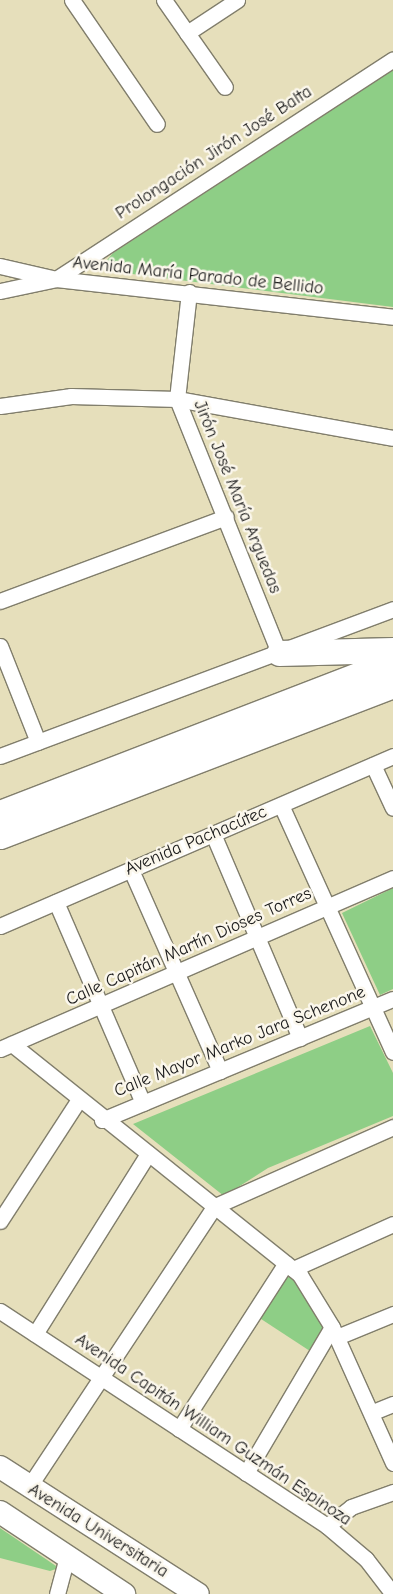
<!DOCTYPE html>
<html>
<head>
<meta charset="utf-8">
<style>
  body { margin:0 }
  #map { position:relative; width:393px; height:1594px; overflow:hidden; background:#e6dfbb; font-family:"Comic Neue",sans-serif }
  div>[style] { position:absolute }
  .green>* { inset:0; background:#8ece86 }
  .roads { filter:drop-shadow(1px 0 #817e6c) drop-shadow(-1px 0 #817e6c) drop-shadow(0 1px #817e6c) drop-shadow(0 -1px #817e6c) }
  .street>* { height:15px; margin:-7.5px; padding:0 7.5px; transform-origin:7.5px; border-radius:7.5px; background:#fff }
  .secondary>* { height:22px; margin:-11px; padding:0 11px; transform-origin:11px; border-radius:11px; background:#fff }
  .primary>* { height:25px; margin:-12.5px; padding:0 12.5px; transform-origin:12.5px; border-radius:12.5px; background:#fff }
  span { translate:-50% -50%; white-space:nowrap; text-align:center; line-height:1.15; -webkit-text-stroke:5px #fbf7ec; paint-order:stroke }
  .street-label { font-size:18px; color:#1c1c1c }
</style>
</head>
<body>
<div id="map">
  <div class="green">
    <div style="clip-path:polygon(393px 70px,393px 307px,109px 271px,106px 261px,113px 253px)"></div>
    <div style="clip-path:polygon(393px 888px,393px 989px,380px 995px,342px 913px)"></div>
    <div style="clip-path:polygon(370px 1026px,393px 1073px,393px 1116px,268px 1168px,224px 1196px,133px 1124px)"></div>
    <div style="clip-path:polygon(288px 1272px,305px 1287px,327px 1327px,313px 1353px,258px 1317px)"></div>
    <div style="clip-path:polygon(0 1528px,59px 1568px,50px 1571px,0 1558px)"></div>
  </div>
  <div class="roads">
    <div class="street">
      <div style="left:72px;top:0;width:150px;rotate:55.6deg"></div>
      <div style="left:164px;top:0;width:106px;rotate:55deg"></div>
      <div style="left:187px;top:33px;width:60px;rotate:-33.4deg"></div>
      <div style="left:0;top:266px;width:57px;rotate:13.1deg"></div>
      <div style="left:56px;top:279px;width:339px;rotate:6.4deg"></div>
      <div style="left:0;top:291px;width:57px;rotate:-12.1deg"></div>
      <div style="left:56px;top:279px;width:402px;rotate:-33.1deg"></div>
      <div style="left:189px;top:292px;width:108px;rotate:96.4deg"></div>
      <div style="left:177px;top:399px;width:274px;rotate:68.1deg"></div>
      <div style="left:0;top:406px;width:72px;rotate:-8deg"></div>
      <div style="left:71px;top:396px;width:106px;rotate:1.6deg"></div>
      <div style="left:177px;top:399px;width:219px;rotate:10.2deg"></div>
      <div style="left:0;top:601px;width:241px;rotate:-20.4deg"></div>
      <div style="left:0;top:646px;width:103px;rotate:68.4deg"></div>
      <div style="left:0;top:756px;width:420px;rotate:-20.5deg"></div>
      <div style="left:373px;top:765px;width:47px;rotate:65.1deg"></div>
      <div style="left:281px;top:805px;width:271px;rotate:65.6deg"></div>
      <div style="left:213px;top:834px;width:222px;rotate:66.9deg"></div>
      <div style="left:131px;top:870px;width:220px;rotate:66.1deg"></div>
      <div style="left:56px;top:902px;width:219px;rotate:66.6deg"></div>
      <div style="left:0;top:926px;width:428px;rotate:-23.4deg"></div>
      <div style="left:12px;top:1044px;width:369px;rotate:38.7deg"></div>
      <div style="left:300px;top:1275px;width:61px;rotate:58.4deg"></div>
      <div style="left:332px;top:1327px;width:149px;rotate:65.8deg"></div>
      <div style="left:0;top:1049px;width:429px;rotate:-23.5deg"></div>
      <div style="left:102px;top:1120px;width:315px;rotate:-22.6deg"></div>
      <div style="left:0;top:1221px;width:143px;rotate:-57deg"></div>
      <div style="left:293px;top:1269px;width:110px;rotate:-24.2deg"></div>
      <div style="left:0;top:1311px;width:391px;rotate:33.3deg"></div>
      <div style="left:327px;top:1526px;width:51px;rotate:40.2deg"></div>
      <div style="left:366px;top:1559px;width:44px;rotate:52.4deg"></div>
      <div style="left:35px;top:1334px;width:213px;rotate:-57.9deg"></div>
      <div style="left:337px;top:1337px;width:61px;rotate:-22.3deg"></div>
      <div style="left:373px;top:1412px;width:22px;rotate:-22deg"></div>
      <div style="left:179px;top:1429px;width:197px;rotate:-57.2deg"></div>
      <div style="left:246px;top:1473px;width:169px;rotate:-59.5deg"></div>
      <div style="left:28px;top:1488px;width:338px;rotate:-56.5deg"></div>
      <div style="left:215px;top:1206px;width:195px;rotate:-23.9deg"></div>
      <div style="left:327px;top:1526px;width:31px;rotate:-38deg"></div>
      <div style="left:351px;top:1507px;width:45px;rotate:-19.7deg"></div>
      <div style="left:57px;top:1594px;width:39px;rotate:-75deg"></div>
    </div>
    <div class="secondary">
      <div style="left:0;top:1467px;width:235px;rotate:32.7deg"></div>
      <div style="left:0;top:1512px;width:149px;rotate:33.5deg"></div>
    </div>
    <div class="primary">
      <div style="left:279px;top:653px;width:114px;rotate:-1.5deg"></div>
      <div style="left:0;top:813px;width:421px;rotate:-21.1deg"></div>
      <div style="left:0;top:836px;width:421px;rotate:-21deg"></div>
    </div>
  </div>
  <div class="street-label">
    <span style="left:214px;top:153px;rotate:-33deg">Prolongación Jirón José Balta</span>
    <span style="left:198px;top:276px;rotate:6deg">Avenida María Parado de Bellido</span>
    <span style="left:237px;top:497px;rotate:68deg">Jirón José María Arguedas</span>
    <span style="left:196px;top:841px;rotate:-23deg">Avenida Pachacútec</span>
    <span style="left:189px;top:947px;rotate:-24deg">Calle Capitán Martín Dioses Torres</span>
    <span style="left:240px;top:1042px;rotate:-22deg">Calle Mayor Marko Jara Schenone</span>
    <span style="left:213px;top:1430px;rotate:34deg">Avenida Capitán William Guzmán Espinoza</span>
    <span style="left:98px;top:1531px;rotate:32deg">Avenida Universitaria</span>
  </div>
</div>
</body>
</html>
